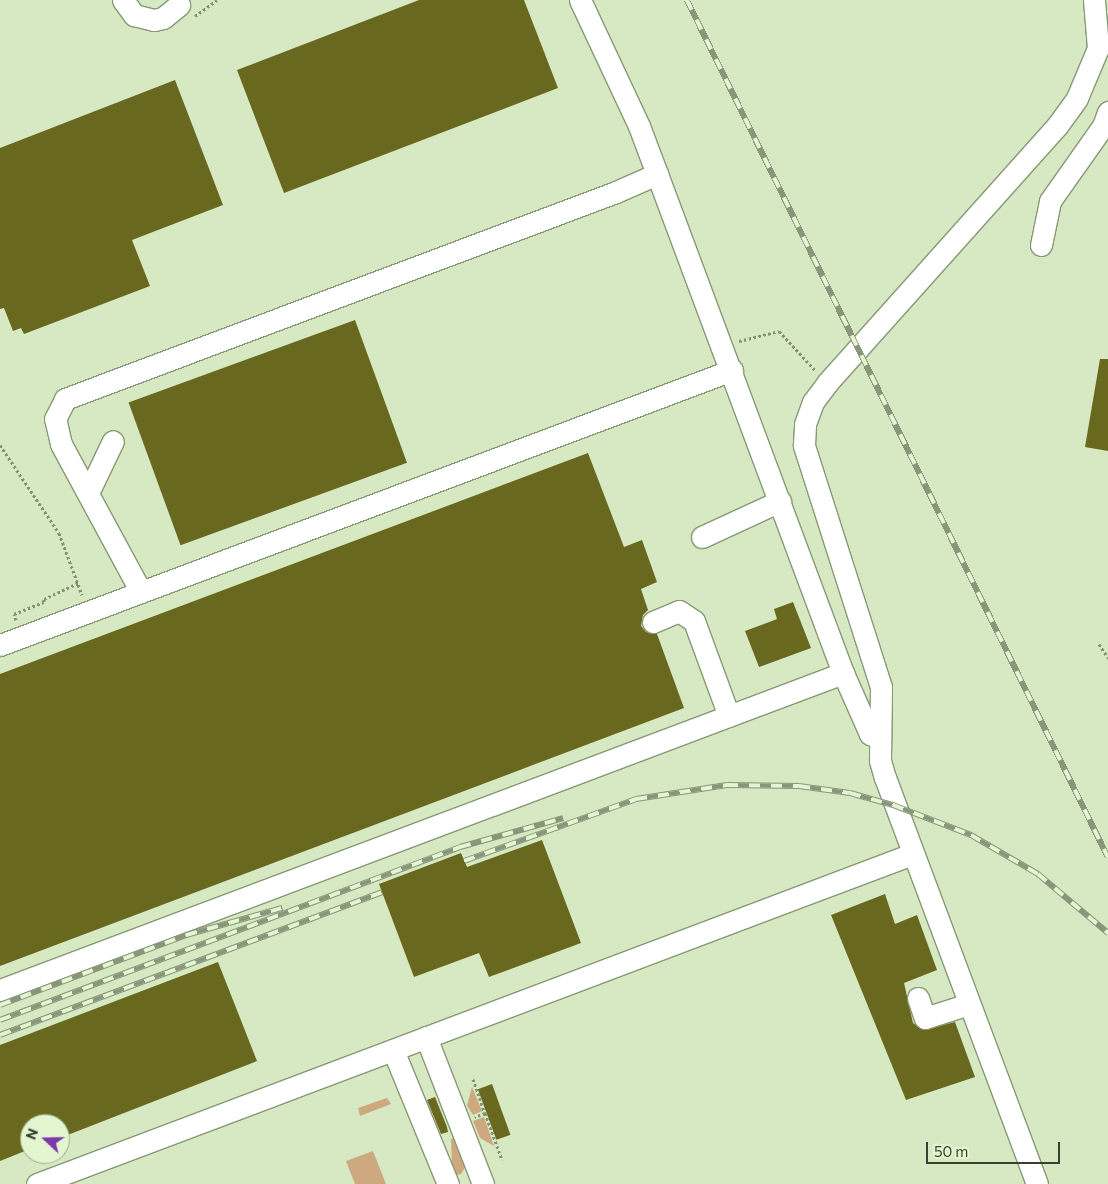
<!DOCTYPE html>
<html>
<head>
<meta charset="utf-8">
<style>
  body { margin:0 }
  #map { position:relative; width:1108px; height:1184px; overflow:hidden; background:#d6e9c3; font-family:Commissioner,sans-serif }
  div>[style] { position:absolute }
  .green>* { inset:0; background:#cea97f }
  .building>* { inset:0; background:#68681f; transform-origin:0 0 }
  .path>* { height:3px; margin-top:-1.5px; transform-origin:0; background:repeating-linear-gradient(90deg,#839076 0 2.5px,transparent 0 5px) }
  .roads { filter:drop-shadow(1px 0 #869874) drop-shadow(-1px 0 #869874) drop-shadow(0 1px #869874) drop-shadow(0 -1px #869874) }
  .minor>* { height:21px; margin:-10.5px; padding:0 10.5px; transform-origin:10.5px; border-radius:10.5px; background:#fff }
  .rail>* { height:5.5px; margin-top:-2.75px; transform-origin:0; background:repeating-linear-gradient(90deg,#e3f6d0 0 11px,#89967c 0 22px); box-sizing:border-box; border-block:1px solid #89967c }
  span { translate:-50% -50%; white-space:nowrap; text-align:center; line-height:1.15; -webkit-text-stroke:5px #e3f6d0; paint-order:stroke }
  .north { position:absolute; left:20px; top:1114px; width:50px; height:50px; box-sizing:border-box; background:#e3f6d0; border:1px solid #9fad90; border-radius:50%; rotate:291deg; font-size:14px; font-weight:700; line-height:20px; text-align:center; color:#384031 }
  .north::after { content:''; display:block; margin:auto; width:18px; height:22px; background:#7e38ab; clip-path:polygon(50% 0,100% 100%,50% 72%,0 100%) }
  .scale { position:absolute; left:926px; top:1142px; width:134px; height:22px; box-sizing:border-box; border:2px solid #384031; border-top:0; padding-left:6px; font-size:15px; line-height:18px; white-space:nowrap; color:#384031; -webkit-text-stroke:4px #e3f6d0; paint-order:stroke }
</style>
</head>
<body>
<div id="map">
  <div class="green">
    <div style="clip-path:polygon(472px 1087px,482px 1111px,473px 1115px,467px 1106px)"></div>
    <div style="clip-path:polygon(387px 1098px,391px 1104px,360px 1116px,358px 1108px)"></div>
    <div style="clip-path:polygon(484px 1117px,494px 1146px,480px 1138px,473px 1121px)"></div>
    <div style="clip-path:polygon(456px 1137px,466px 1166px,461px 1174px,452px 1176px,446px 1168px,452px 1163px,451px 1139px)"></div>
    <div style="clip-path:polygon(373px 1151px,386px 1184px,355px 1184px,346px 1161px)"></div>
  </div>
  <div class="building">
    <div style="clip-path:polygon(419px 0,524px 0,558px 88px,284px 193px,237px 70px)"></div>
    <div style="clip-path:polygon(175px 80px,223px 205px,132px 240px,150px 286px,24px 334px,21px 328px,13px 331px,4px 308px,0 309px,0 148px)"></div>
    <div style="left:355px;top:320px;width:152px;height:241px;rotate:70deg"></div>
    <div style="clip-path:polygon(1100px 359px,1108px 359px,1108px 451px,1085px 447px)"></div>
    <div style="clip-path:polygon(588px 453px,624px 547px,642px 540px,657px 582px,641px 589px,648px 610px,643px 615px,641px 626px,646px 632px,657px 634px,684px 708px,0 966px,0 674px)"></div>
    <div style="clip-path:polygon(793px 602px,811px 648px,759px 667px,745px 631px,777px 619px,774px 609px)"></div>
    <div style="clip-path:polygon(542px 840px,581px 943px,489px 977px,479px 953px,414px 977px,379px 884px,461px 853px,467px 867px)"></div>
    <div style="clip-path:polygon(885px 894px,895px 924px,917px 915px,937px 970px,904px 983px,913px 1023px,923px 1030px,955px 1022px,975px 1077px,906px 1100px,831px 915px)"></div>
    <div style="clip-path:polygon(218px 962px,257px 1061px,60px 1138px,60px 1124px,30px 1124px,30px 1149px,0 1161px,0 1045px)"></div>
    <div style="left:492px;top:1084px;width:54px;height:15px;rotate:70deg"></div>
    <div style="clip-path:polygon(435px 1097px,447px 1127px,448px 1132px,441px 1134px,427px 1100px)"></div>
  </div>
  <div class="path">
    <div style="left:195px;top:16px;width:27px;rotate:-36deg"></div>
    <div style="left:739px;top:341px;width:41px;rotate:-14deg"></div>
    <div style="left:779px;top:331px;width:53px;rotate:47.3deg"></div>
    <div style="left:0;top:445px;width:106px;rotate:56.2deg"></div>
    <div style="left:59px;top:533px;width:66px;rotate:69.6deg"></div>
    <div style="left:16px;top:620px;width:6px;rotate:-108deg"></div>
    <div style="left:14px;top:614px;width:32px;rotate:-22deg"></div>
    <div style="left:44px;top:602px;width:3px;rotate:-90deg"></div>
    <div style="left:44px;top:599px;width:38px;rotate:-25deg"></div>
    <div style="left:1099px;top:644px;width:17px;rotate:57deg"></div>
    <div style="left:473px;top:1079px;width:36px;rotate:71deg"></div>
    <div style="left:485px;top:1113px;width:11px;rotate:158deg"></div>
    <div style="left:485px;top:1113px;width:50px;rotate:70.1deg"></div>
  </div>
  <div class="roads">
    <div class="minor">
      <div style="left:123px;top:0;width:19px;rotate:54deg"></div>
      <div style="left:134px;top:15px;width:21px;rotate:14deg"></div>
      <div style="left:154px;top:20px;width:9px;rotate:-13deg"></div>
      <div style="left:163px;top:18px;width:21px;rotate:-39deg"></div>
      <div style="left:580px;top:0;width:139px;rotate:64.9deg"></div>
      <div style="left:639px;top:126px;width:51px;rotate:69.4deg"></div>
      <div style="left:1041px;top:245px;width:45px;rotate:-78.4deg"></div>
      <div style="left:1050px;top:201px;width:92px;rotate:-54.8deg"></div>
      <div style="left:1103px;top:126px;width:15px;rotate:-70deg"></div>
      <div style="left:89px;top:491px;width:55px;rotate:-64.4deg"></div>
      <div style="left:702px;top:537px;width:86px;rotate:-24.8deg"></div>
      <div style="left:141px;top:592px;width:168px;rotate:-118.4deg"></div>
      <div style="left:61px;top:444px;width:26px;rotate:-103deg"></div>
      <div style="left:55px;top:419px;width:22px;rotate:-63deg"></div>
      <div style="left:65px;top:399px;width:589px;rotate:-20.59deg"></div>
      <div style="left:616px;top:192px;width:45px;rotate:-23.7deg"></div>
      <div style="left:657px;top:174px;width:533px;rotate:69.56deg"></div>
      <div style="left:843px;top:673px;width:67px;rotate:66.1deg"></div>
      <div style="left:870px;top:734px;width:11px;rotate:22deg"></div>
      <div style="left:653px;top:622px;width:28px;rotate:-23deg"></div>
      <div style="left:679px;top:611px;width:18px;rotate:34deg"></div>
      <div style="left:694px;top:621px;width:101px;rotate:69.8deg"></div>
      <div style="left:0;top:645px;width:782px;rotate:-20.59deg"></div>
      <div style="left:0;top:990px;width:901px;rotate:-20.61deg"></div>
      <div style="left:918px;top:998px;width:21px;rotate:71deg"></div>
      <div style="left:925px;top:1018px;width:46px;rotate:-17.7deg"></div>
      <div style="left:426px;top:1037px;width:158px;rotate:68.8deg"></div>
      <div style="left:393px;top:1050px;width:145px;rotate:67.7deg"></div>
      <div style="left:37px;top:1184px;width:935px;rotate:-20.66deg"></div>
      <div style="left:1037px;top:1184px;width:434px;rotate:-110.5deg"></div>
      <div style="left:885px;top:778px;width:19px;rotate:-106deg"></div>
      <div style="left:880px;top:760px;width:73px;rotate:-89.2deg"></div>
      <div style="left:881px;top:687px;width:254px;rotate:-107.7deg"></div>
      <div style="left:804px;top:445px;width:21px;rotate:-87deg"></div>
      <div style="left:805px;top:424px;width:23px;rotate:-70deg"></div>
      <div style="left:813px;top:402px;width:25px;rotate:-53deg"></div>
      <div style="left:828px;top:382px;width:343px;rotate:-48.2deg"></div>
      <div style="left:1057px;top:126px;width:34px;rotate:-54deg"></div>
      <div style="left:1077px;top:98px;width:54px;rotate:-67.2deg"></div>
      <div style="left:1098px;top:48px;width:48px;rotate:-94.8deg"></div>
    </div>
  </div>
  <div class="rail">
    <div style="left:687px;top:0;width:955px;rotate:63.84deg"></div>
    <div style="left:464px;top:861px;width:183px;rotate:-19.8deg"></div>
    <div style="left:636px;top:799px;width:92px;rotate:-8.7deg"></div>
    <div style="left:727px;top:785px;width:72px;rotate:0.8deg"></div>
    <div style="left:799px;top:786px;width:51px;rotate:7.8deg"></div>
    <div style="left:850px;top:793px;width:45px;rotate:15.6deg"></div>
    <div style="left:893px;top:805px;width:84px;rotate:21deg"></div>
    <div style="left:971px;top:835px;width:78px;rotate:30.2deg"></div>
    <div style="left:1038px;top:874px;width:92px;rotate:40.1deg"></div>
    <div style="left:0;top:1005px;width:199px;rotate:-20.6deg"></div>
    <div style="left:186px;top:935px;width:100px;rotate:-15.7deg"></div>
    <div style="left:0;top:1020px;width:491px;rotate:-20.6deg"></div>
    <div style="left:460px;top:847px;width:107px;rotate:-15.7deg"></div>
    <div style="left:0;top:1035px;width:408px;rotate:-20.5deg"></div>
  </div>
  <div class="north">N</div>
  <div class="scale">50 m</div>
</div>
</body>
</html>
